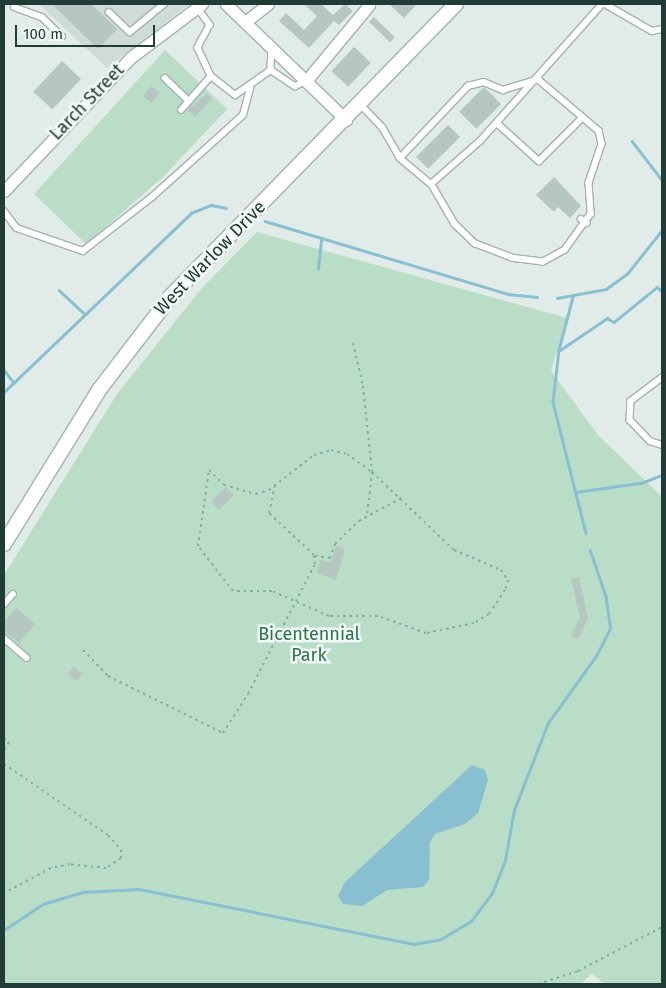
<!DOCTYPE html>
<html>
<head>
<meta charset="utf-8">
<style>
  body { margin:0 }
  #map { position:relative; width:666px; height:988px; overflow:hidden; background:#e1ebe7; font-family:"Fira Sans",sans-serif }
  div>[style] { position:absolute }
  .built>* { inset:0; background:#cfdbd6 }
  .green>* { inset:0; background:#b9ddc6 }
  .water>* { inset:0; background:#88c0d1 }
  .stream>* { height:2.5px; margin:-1.25px; padding:0 1.25px; transform-origin:1.25px; border-radius:1.25px; background:#88c0d1 }
  .building>* { inset:0; background:#b6c6c1; transform-origin:0 0 }
  .path>* { height:2px; margin-top:-1px; transform-origin:0; background:repeating-linear-gradient(90deg,#81afa4 0 2.5px,transparent 0 6.5px) }
  .roads { filter:drop-shadow(1px 0 #a4b3af) drop-shadow(-1px 0 #a4b3af) drop-shadow(0 1px #a4b3af) drop-shadow(0 -1px #a4b3af) }
  .service>* { height:5.5px; margin:-2.75px; padding:0 2.75px; transform-origin:2.75px; border-radius:2.75px; background:#fff }
  .minor>* { height:11px; margin:-5.5px; padding:0 5.5px; transform-origin:5.5px; border-radius:5.5px; background:#fff }
  .tertiary>* { height:14px; margin:-7px; padding:0 7px; transform-origin:7px; border-radius:7px; background:#fff }
  span { translate:-50% -50%; white-space:nowrap; text-align:center; line-height:1.15; -webkit-text-stroke:5px #f1f8f5; paint-order:stroke }
  .street-label { font-size:18px; color:#213c37 }
  .park-label { font-size:18px; color:#2b734c }
  .frame { position:absolute; inset:0; border:5px solid #213c37; pointer-events:none }
  .scale { position:absolute; left:15px; top:25px; width:140px; height:22px; box-sizing:border-box; border:2px solid #213c37; border-top:0; padding-left:6px; font-size:15px; line-height:18px; white-space:nowrap; color:#213c37; -webkit-text-stroke:4px #f1f8f5; paint-order:stroke }
</style>
</head>
<body>
<div id="map">
  <div class="built">
    <div style="clip-path:polygon(39px 4px,189px 4px,107px 68px)"></div>
  </div>
  <div class="green">
    <div style="clip-path:polygon(165px 50px,227px 109px,163px 177px,86px 244px,34px 194px)"></div>
    <div style="clip-path:polygon(257px 232px,567px 318px,551px 371px,598px 435px,662px 497px,662px 984px,604px 984px,592px 973px,581px 984px,4px 984px,4px 575px,117px 394px,202px 288px)"></div>
  </div>
  <div class="water">
    <div style="clip-path:polygon(472px 765px,485px 770px,488px 780px,478px 813px,465px 824px,435px 834px,430px 842px,429px 880px,423px 887px,387px 890px,362px 906px,343px 904px,338px 896px,345px 882px)"></div>
  </div>
  <div class="stream">
    <div style="left:632px;top:141px;width:49px;rotate:52.4deg"></div>
    <div style="left:265px;top:221px;width:254px;rotate:16.7deg"></div>
    <div style="left:508px;top:294px;width:29px;rotate:6deg"></div>
    <div style="left:318px;top:269px;width:31px;rotate:-84deg"></div>
    <div style="left:59px;top:290px;width:35px;rotate:43deg"></div>
    <div style="left:573px;top:297px;width:55px;rotate:104.8deg"></div>
    <div style="left:559px;top:350px;width:52px;rotate:96.6deg"></div>
    <div style="left:553px;top:402px;width:135px;rotate:75.9deg"></div>
    <div style="left:557px;top:298px;width:50px;rotate:-10.4deg"></div>
    <div style="left:606px;top:289px;width:26px;rotate:-36deg"></div>
    <div style="left:627px;top:274px;width:56px;rotate:-51.5deg"></div>
    <div style="left:560px;top:350px;width:57px;rotate:-34.2deg"></div>
    <div style="left:607px;top:318px;width:8px;rotate:30deg"></div>
    <div style="left:614px;top:322px;width:55px;rotate:-39.1deg"></div>
    <div style="left:657px;top:287px;width:6px;rotate:39deg"></div>
    <div style="left:4px;top:370px;width:16px;rotate:52deg"></div>
    <div style="left:4px;top:392px;width:259px;rotate:-43.7deg"></div>
    <div style="left:191px;top:213px;width:22px;rotate:-22deg"></div>
    <div style="left:211px;top:205px;width:15px;rotate:11deg"></div>
    <div style="left:575px;top:492px;width:67px;rotate:-7.8deg"></div>
    <div style="left:641px;top:483px;width:22px;rotate:-21deg"></div>
    <div style="left:4px;top:930px;width:47px;rotate:-33.7deg"></div>
    <div style="left:43px;top:904px;width:42px;rotate:-16.7deg"></div>
    <div style="left:83px;top:892px;width:56px;rotate:-3.1deg"></div>
    <div style="left:139px;top:889px;width:280px;rotate:11.3deg"></div>
    <div style="left:414px;top:944px;width:27px;rotate:-10deg"></div>
    <div style="left:441px;top:939px;width:35px;rotate:-31deg"></div>
    <div style="left:471px;top:921px;width:35px;rotate:-53deg"></div>
    <div style="left:492px;top:893px;width:35px;rotate:-68deg"></div>
    <div style="left:505px;top:860px;width:51px;rotate:-79.8deg"></div>
    <div style="left:514px;top:810px;width:93px;rotate:-68.7deg"></div>
    <div style="left:548px;top:723px;width:82px;rotate:-54.4deg"></div>
    <div style="left:596px;top:656px;width:31px;rotate:-63deg"></div>
    <div style="left:610px;top:628px;width:30px;rotate:-98deg"></div>
    <div style="left:606px;top:598px;width:50px;rotate:-108.8deg"></div>
  </div>
  <div class="building">
    <div style="clip-path:polygon(52px 4px,91px 4px,117px 29px,98px 49px)"></div>
    <div style="clip-path:polygon(304px 4px,321px 4px,333px 15px,345px 4px,353px 11px,339px 25px,334px 21px,309px 48px,279px 21px,286px 13px,304px 30px,317px 16px)"></div>
    <div style="clip-path:polygon(389px 4px,417px 4px,404px 18px)"></div>
    <div style="left:374px;top:17px;width:29px;height:7px;rotate:44deg"></div>
    <div style="left:354px;top:47px;width:23px;height:33px;rotate:43deg"></div>
    <div style="left:62px;top:61px;width:26px;height:42px;rotate:43deg"></div>
    <div style="left:151px;top:86px;width:11px;height:13px;rotate:38deg"></div>
    <div style="left:484px;top:87px;width:24px;height:35px;rotate:45deg"></div>
    <div style="clip-path:polygon(207px 94px,212px 99px,195px 117px,188px 110px)"></div>
    <div style="left:448px;top:125px;width:17px;height:45px;rotate:45deg"></div>
    <div style="clip-path:polygon(554px 177px,581px 206px,570px 218px,558px 207px,554px 212px,536px 195px)"></div>
    <div style="left:226px;top:487px;width:11px;height:21px;rotate:45deg"></div>
    <div style="clip-path:polygon(336px 546px,345px 549px,336px 580px,317px 573px,320px 560px,331px 563px)"></div>
    <div style="clip-path:polygon(579px 577px,588px 619px,578px 639px,571px 636px,580px 618px,571px 578px)"></div>
    <div style="clip-path:polygon(16px 608px,35px 624px,19px 643px,4px 631px,4px 622px)"></div>
    <div style="left:74px;top:667px;width:11px;height:9px;rotate:41deg"></div>
  </div>
  <div class="path">
    <div style="left:353px;top:343px;width:44px;rotate:76.9deg"></div>
    <div style="left:363px;top:386px;width:86px;rotate:84deg"></div>
    <div style="left:372px;top:472px;width:43px;rotate:96.6deg"></div>
    <div style="left:331px;top:450px;width:16px;rotate:14deg"></div>
    <div style="left:347px;top:454px;width:31px;rotate:36deg"></div>
    <div style="left:372px;top:472px;width:113px;rotate:43.6deg"></div>
    <div style="left:454px;top:550px;width:51px;rotate:23.1deg"></div>
    <div style="left:501px;top:570px;width:12px;rotate:55deg"></div>
    <div style="left:508px;top:580px;width:10px;rotate:107deg"></div>
    <div style="left:505px;top:590px;width:29px;rotate:124deg"></div>
    <div style="left:489px;top:614px;width:17px;rotate:149deg"></div>
    <div style="left:474px;top:623px;width:49px;rotate:168.2deg"></div>
    <div style="left:426px;top:633px;width:51px;rotate:-160.5deg"></div>
    <div style="left:378px;top:616px;width:49px;rotate:180deg"></div>
    <div style="left:329px;top:616px;width:62px;rotate:-156.3deg"></div>
    <div style="left:272px;top:591px;width:39px;rotate:180deg"></div>
    <div style="left:233px;top:591px;width:57px;rotate:-127.9deg"></div>
    <div style="left:198px;top:546px;width:77px;rotate:-81.8deg"></div>
    <div style="left:209px;top:470px;width:21px;rotate:45deg"></div>
    <div style="left:224px;top:485px;width:33px;rotate:16deg"></div>
    <div style="left:256px;top:494px;width:14px;rotate:-17deg"></div>
    <div style="left:269px;top:490px;width:57px;rotate:-37.9deg"></div>
    <div style="left:314px;top:455px;width:18px;rotate:-16deg"></div>
    <div style="left:315px;top:556px;width:15px;rotate:8deg"></div>
    <div style="left:330px;top:558px;width:15px;rotate:-70deg"></div>
    <div style="left:335px;top:544px;width:33px;rotate:-44deg"></div>
    <div style="left:359px;top:521px;width:48px;rotate:-28.7deg"></div>
    <div style="left:83px;top:650px;width:36px;rotate:46deg"></div>
    <div style="left:108px;top:676px;width:128px;rotate:26.4deg"></div>
    <div style="left:223px;top:733px;width:46px;rotate:-57.3deg"></div>
    <div style="left:248px;top:694px;width:146px;rotate:-62.7deg"></div>
    <div style="left:315px;top:564px;width:9px;rotate:-96deg"></div>
    <div style="left:314px;top:555px;width:62px;rotate:-137deg"></div>
    <div style="left:269px;top:513px;width:29px;rotate:-78deg"></div>
    <div style="left:4px;top:738px;width:6px;rotate:39deg"></div>
    <div style="left:9px;top:742px;width:10px;rotate:119deg"></div>
    <div style="left:4px;top:764px;width:126px;rotate:34.3deg"></div>
    <div style="left:108px;top:835px;width:20px;rotate:49deg"></div>
    <div style="left:121px;top:850px;width:8px;rotate:90deg"></div>
    <div style="left:121px;top:858px;width:18px;rotate:146deg"></div>
    <div style="left:106px;top:868px;width:36px;rotate:-174deg"></div>
    <div style="left:70px;top:864px;width:19px;rotate:168deg"></div>
    <div style="left:51px;top:868px;width:53px;rotate:152deg"></div>
    <div style="left:538px;top:984px;width:42px;rotate:-18deg"></div>
    <div style="left:578px;top:971px;width:95px;rotate:-27.6deg"></div>
  </div>
  <div class="roads">
    <div class="service">
      <div style="left:605px;top:4px;width:54px;rotate:29.9deg"></div>
      <div style="left:652px;top:31px;width:10px;rotate:-11deg"></div>
      <div style="left:14px;top:7px;width:30px;rotate:20deg"></div>
      <div style="left:42px;top:17px;width:28px;rotate:44deg"></div>
      <div style="left:197px;top:7px;width:22px;rotate:54deg"></div>
      <div style="left:210px;top:25px;width:26px;rotate:118deg"></div>
      <div style="left:198px;top:48px;width:31px;rotate:65deg"></div>
      <div style="left:211px;top:76px;width:31px;rotate:38deg"></div>
      <div style="left:235px;top:95px;width:44px;rotate:-34.8deg"></div>
      <div style="left:109px;top:12px;width:29px;rotate:44deg"></div>
      <div style="left:130px;top:32px;width:44px;rotate:-39.5deg"></div>
      <div style="left:272px;top:48px;width:22px;rotate:93deg"></div>
      <div style="left:271px;top:70px;width:29px;rotate:34deg"></div>
      <div style="left:295px;top:86px;width:12px;rotate:-24deg"></div>
      <div style="left:165px;top:78px;width:33px;rotate:44deg"></div>
      <div style="left:361px;top:105px;width:32px;rotate:46deg"></div>
      <div style="left:383px;top:128px;width:34px;rotate:60deg"></div>
      <div style="left:400px;top:158px;width:40px;rotate:40deg"></div>
      <div style="left:431px;top:184px;width:65px;rotate:-41.3deg"></div>
      <div style="left:480px;top:141px;width:183px;rotate:-48.3deg"></div>
      <div style="left:181px;top:110px;width:45px;rotate:-48.6deg"></div>
      <div style="left:497px;top:123px;width:57px;rotate:42.1deg"></div>
      <div style="left:539px;top:161px;width:57px;rotate:-45deg"></div>
      <div style="left:400px;top:158px;width:99px;rotate:-46.6deg"></div>
      <div style="left:468px;top:86px;width:16px;rotate:-14deg"></div>
      <div style="left:484px;top:82px;width:21px;rotate:23deg"></div>
      <div style="left:503px;top:90px;width:37px;rotate:-17deg"></div>
      <div style="left:538px;top:79px;width:80px;rotate:40.4deg"></div>
      <div style="left:599px;top:131px;width:13px;rotate:77deg"></div>
      <div style="left:602px;top:144px;width:41px;rotate:108.4deg"></div>
      <div style="left:589px;top:183px;width:31px;rotate:86deg"></div>
      <div style="left:591px;top:214px;width:44px;rotate:125.8deg"></div>
      <div style="left:565px;top:250px;width:25px;rotate:151deg"></div>
      <div style="left:543px;top:262px;width:31px;rotate:-173deg"></div>
      <div style="left:512px;top:258px;width:40px;rotate:-159deg"></div>
      <div style="left:475px;top:244px;width:28px;rotate:-136deg"></div>
      <div style="left:455px;top:225px;width:48px;rotate:-120.3deg"></div>
      <div style="left:4px;top:211px;width:21px;rotate:53deg"></div>
      <div style="left:17px;top:228px;width:70px;rotate:19.2deg"></div>
      <div style="left:83px;top:251px;width:88px;rotate:-38deg"></div>
      <div style="left:152px;top:197px;width:122px;rotate:-42deg"></div>
      <div style="left:243px;top:115px;width:28px;rotate:-75deg"></div>
      <div style="left:581px;top:219px;width:7px;rotate:34deg"></div>
      <div style="left:662px;top:378px;width:39px;rotate:143deg"></div>
      <div style="left:631px;top:401px;width:19px;rotate:93deg"></div>
      <div style="left:630px;top:420px;width:29px;rotate:46deg"></div>
      <div style="left:650px;top:441px;width:13px;rotate:18deg"></div>
      <div style="left:4px;top:604px;width:13px;rotate:-48deg"></div>
      <div style="left:4px;top:638px;width:30px;rotate:41deg"></div>
    </div>
    <div class="minor">
      <div style="left:226px;top:4px;width:167px;rotate:44deg"></div>
      <div style="left:245px;top:22px;width:29px;rotate:-38deg"></div>
      <div style="left:306px;top:81px;width:99px;rotate:-50.3deg"></div>
      <div style="left:4px;top:191px;width:183px;rotate:-46.5deg"></div>
      <div style="left:130px;top:58px;width:90px;rotate:-36.9deg"></div>
    </div>
    <div class="tertiary">
      <div style="left:4px;top:544px;width:181px;rotate:-58.3deg"></div>
      <div style="left:99px;top:390px;width:118px;rotate:-52.5deg"></div>
      <div style="left:171px;top:296px;width:408px;rotate:-45.7deg"></div>
    </div>
  </div>
  <div class="street-label">
    <span style="left:87px;top:102px;rotate:-46deg">Larch Street</span>
    <span style="left:210px;top:258px;rotate:-46deg">West Warlow Drive</span>
  </div>
  <div class="park-label">
    <span style="left:309px;top:645px">Bicentennial<br>Park</span>
  </div>
  <div class="frame"></div>
  <div class="scale">100 m</div>
</div>
</body>
</html>
